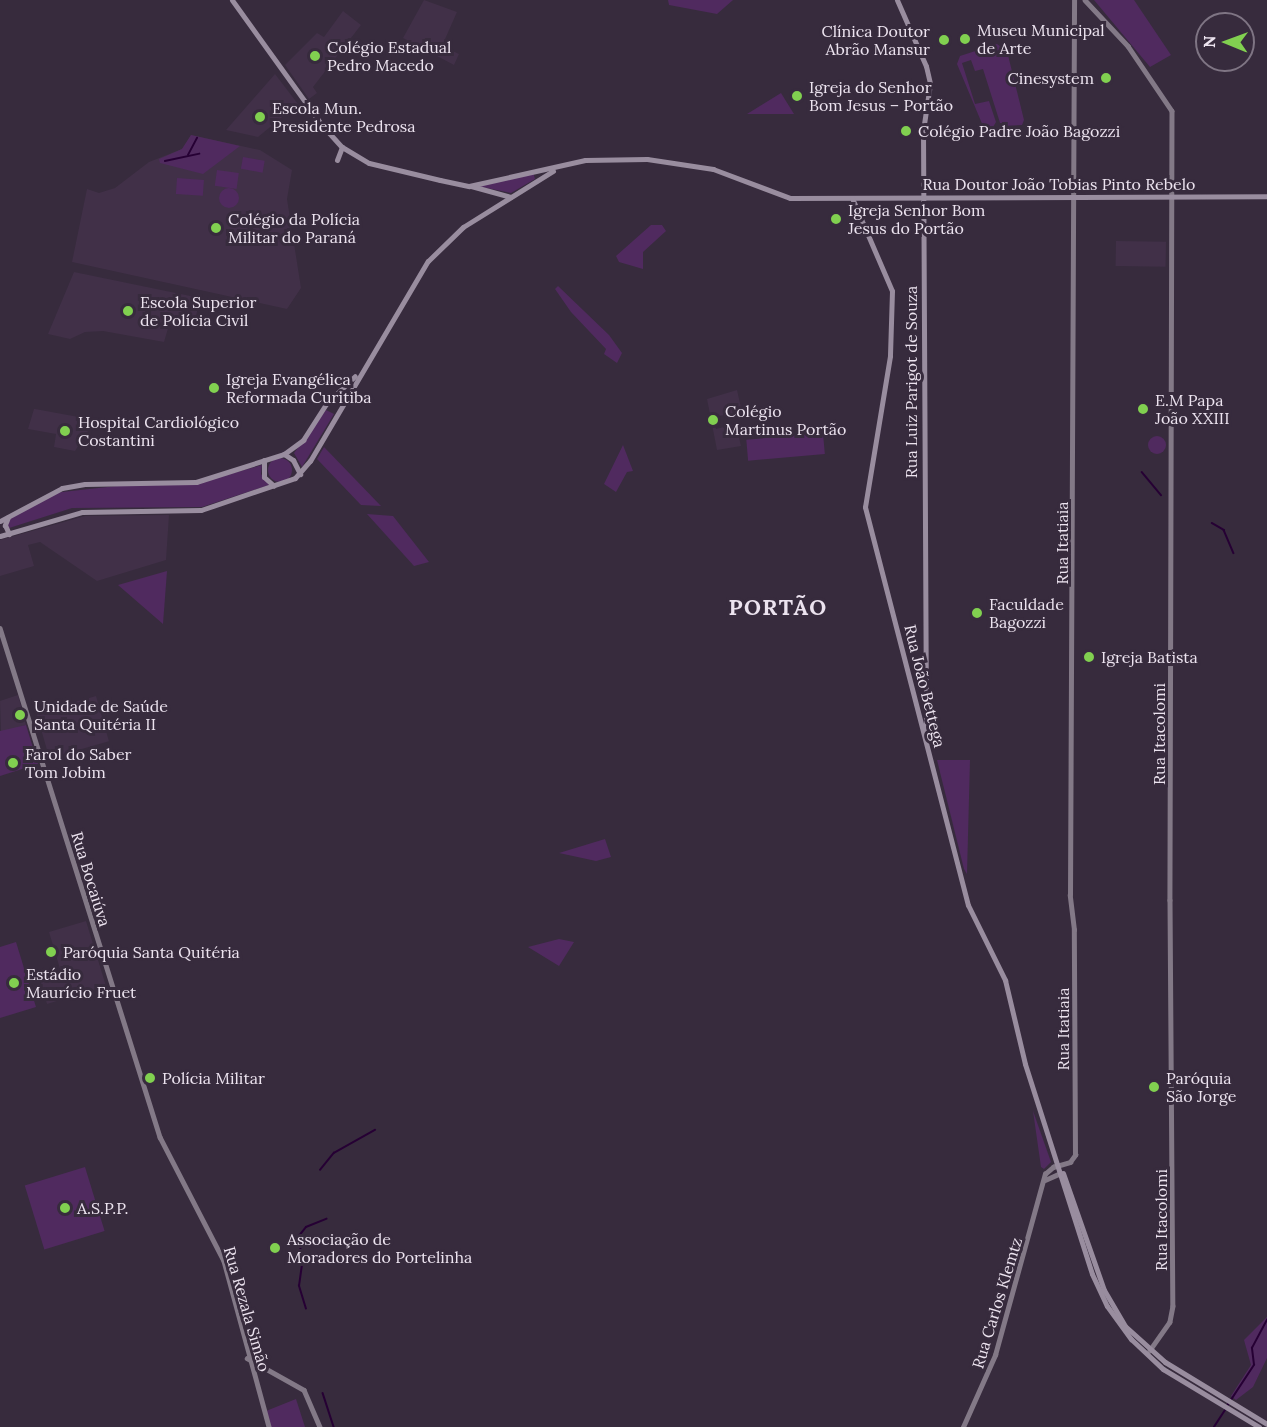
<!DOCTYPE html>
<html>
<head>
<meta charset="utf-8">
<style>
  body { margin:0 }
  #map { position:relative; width:1267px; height:1427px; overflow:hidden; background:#372b3d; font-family:Lora,serif }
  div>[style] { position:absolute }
  .built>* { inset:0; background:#413048; transform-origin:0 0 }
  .green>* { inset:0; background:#502a5f; transform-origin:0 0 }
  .round { border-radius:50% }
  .stream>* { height:1.5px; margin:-0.75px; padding:0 0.75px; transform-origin:0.75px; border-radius:0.75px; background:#260034 }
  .secondary>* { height:4.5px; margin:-2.25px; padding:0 2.25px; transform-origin:2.25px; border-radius:2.25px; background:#837987 }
  .primary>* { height:5px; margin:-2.5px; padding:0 2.5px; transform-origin:2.5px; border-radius:2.5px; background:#998d9f }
  .dots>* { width:16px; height:16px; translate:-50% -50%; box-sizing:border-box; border:3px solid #372b3d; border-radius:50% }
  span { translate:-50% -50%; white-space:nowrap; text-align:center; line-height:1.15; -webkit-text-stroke:6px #372b3d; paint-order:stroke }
  .poi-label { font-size:16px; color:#ece3ef }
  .left { translate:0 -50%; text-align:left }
  .right { translate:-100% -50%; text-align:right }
  .street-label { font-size:16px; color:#ece3ef }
  .district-label { font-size:22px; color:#ece3ef; font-weight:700; letter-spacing:1.5px }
  .north { position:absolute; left:1195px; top:12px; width:60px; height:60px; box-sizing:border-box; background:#372b3d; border:2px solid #7f7584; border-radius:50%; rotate:271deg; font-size:16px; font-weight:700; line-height:24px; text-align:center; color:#ece3ef }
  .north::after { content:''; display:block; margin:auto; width:21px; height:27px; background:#81d050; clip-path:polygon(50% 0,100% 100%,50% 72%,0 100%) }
</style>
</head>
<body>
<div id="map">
  <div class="built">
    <div style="clip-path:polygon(424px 0,457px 12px,442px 46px,459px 54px,454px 65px,403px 38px)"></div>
    <div style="clip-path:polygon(343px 11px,361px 25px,313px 87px,317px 93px,309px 99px,285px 65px,317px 33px,324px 37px)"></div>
    <div style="clip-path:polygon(275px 74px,298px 104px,258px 137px,226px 130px)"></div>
    <div style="clip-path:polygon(191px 135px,260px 150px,292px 170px,287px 199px,301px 288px,287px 309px,72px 262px,87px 189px,99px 193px,115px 188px,149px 162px,182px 149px)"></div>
    <div style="left:1116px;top:241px;width:50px;height:25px;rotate:1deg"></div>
    <div style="clip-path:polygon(74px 272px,200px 298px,193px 330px,169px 325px,164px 342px,103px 331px,85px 332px,70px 339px,48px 334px)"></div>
    <div style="clip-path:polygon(737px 390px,742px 412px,713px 417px,716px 429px,736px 424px,741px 446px,717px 450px,707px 399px)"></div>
    <div style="clip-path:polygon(34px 409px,35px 409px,95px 420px,75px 451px,54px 447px,56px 434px,28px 429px)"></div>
    <div style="clip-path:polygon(169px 515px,166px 560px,97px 581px,40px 542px,28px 545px,34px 566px,0 576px,0 540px,85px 516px)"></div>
    <div style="clip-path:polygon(18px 695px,26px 725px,1px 733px,0 701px)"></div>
    <div style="left:96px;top:696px;width:47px;height:62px;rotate:74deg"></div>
    <div style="clip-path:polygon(86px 921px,106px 986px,47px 1004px,40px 979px,61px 972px,49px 932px)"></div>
  </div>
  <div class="green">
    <div style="clip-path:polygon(668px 0,733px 0,717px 14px,669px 5px)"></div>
    <div style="clip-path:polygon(1094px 0,1134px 0,1171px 55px,1150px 67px)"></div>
    <div style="clip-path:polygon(997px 44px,1007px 51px,1024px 120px,1022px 125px,1001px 126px,983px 69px,975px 71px,971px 60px,962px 63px,975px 104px,989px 101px,996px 122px,993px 127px,983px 126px,957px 64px,960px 56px)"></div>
    <div style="clip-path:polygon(781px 93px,794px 114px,747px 114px)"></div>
    <div style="clip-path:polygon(191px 135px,240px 146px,203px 174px,160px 163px,159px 159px,182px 149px)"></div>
    <div style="left:243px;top:157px;width:22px;height:12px;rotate:10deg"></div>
    <div style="left:217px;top:170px;width:22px;height:16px;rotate:8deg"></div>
    <div style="clip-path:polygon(533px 172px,535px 179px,511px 193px,477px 186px)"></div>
    <div style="left:177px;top:178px;width:27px;height:16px;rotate:4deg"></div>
    <div class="round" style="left:219px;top:188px;width:20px;height:20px"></div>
    <div style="clip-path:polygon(651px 225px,662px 225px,666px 231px,643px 252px,643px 269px,619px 262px,616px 256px)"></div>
    <div style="clip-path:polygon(558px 286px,609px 335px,622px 353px,617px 363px,604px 354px,606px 349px,571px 312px,555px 289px)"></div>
    <div style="clip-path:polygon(326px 410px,334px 414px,302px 467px,294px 453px)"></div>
    <div style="left:823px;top:433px;width:21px;height:77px;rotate:85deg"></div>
    <div class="round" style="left:1148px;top:436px;width:18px;height:18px"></div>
    <div style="clip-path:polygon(623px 445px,633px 471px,627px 472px,616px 492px,604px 484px)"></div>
    <div style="clip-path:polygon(324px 447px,381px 506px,361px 505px,317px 459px)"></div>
    <div class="round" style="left:268px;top:458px;width:24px;height:24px"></div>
    <div style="clip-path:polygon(262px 465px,261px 474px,269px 485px,202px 507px,72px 508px,6px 529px,7px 520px,53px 493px,126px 485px,190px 485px)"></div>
    <div style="clip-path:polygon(367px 514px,393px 516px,429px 562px,414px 566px)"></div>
    <div style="clip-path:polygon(167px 571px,163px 624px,118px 585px)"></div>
    <div style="clip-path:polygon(26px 725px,38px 764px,0 776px,0 731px)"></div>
    <div style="clip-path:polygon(937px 760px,970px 760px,967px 874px,964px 869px)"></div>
    <div style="clip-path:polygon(605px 839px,611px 857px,596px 861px,559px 853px)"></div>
    <div style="clip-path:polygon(559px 939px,574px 942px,559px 966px,528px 947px)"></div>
    <div style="clip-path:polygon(16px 942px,36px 1007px,0 1018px,0 947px)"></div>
    <div style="clip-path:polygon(1033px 1111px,1051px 1162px,1044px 1169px,1041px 1167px)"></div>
    <div style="left:85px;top:1167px;width:67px;height:63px;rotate:73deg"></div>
    <div style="clip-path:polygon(1267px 1317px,1267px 1358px,1253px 1387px,1236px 1400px,1231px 1396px,1251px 1365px,1244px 1340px)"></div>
    <div style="clip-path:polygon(296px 1399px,305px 1427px,271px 1427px,266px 1411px)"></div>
  </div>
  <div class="stream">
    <div style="left:188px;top:155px;width:19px;rotate:-62deg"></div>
    <div style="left:165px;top:161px;width:35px;rotate:-12deg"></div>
    <div style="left:1142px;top:472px;width:30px;rotate:50deg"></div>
    <div style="left:1212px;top:523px;width:14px;rotate:30deg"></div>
    <div style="left:1224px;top:530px;width:25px;rotate:67deg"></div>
    <div style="left:320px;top:1170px;width:22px;rotate:-51deg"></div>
    <div style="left:334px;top:1153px;width:47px;rotate:-29.3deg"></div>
    <div style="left:306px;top:1309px;width:24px;rotate:-107deg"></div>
    <div style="left:299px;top:1286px;width:22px;rotate:-82deg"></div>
    <div style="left:302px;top:1264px;width:28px;rotate:-96deg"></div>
    <div style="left:299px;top:1236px;width:11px;rotate:-52deg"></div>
    <div style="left:306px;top:1227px;width:22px;rotate:-22deg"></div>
    <div style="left:323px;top:1393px;width:36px;rotate:72deg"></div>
    <div style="left:1227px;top:1406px;width:49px;rotate:-56.6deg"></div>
    <div style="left:1254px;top:1365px;width:17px;rotate:-97deg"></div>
    <div style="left:1252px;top:1348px;width:32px;rotate:-62deg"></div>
    <div style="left:1214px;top:1427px;width:20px;rotate:-57deg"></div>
  </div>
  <div class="secondary">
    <div style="left:1085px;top:0;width:63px;rotate:46.9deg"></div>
    <div style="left:1128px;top:46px;width:78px;rotate:55.9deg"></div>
    <div style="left:1172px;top:111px;width:789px;rotate:90.15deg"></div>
    <div style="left:1170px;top:900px;width:406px;rotate:89.6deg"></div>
    <div style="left:1173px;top:1306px;width:16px;rotate:101deg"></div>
    <div style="left:1170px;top:1322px;width:35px;rotate:125deg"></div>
    <div style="left:0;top:628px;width:534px;rotate:72.55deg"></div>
    <div style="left:160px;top:1137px;width:140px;rotate:62.7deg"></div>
    <div style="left:224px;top:1261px;width:172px;rotate:74.8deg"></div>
    <div style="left:1045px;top:1180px;width:17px;rotate:-24deg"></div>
    <div style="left:247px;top:1358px;width:65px;rotate:29.3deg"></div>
    <div style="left:304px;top:1390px;width:40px;rotate:66.6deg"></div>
    <div style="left:963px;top:1427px;width:79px;rotate:-66deg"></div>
    <div style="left:995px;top:1355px;width:188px;rotate:-74.6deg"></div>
    <div style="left:1045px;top:1174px;width:11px;rotate:-41deg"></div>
    <div style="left:1053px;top:1167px;width:18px;rotate:-16deg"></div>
    <div style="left:1070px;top:1162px;width:9px;rotate:-54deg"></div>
    <div style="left:1075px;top:1155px;width:225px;rotate:-90.3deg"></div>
    <div style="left:1074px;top:930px;width:35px;rotate:-97deg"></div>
    <div style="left:1070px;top:895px;width:895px;rotate:-89.74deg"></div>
  </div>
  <div class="primary">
    <div style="left:232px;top:0;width:153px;rotate:54.3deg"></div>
    <div style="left:321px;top:124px;width:31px;rotate:48deg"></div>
    <div style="left:342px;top:147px;width:31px;rotate:31deg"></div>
    <div style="left:369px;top:163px;width:73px;rotate:13.5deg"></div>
    <div style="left:440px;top:180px;width:30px;rotate:12deg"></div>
    <div style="left:469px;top:186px;width:119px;rotate:-12.6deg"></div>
    <div style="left:585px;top:160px;width:62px;rotate:-0.9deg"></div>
    <div style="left:647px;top:159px;width:67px;rotate:8.6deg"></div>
    <div style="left:713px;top:169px;width:82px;rotate:20.6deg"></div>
    <div style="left:790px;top:198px;width:477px;rotate:-0.2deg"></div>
    <div style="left:897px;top:0;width:72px;rotate:66.3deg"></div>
    <div style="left:926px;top:66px;width:18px;rotate:77deg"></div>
    <div style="left:930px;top:84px;width:48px;rotate:98.5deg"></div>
    <div style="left:923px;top:131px;width:602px;rotate:89.71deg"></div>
    <div style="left:337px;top:160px;width:14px;rotate:-69deg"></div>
    <div style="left:471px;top:186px;width:41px;rotate:15.4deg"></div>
    <div style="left:852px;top:198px;width:101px;rotate:66.7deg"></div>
    <div style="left:892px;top:291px;width:65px;rotate:91.8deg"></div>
    <div style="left:890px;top:356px;width:153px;rotate:99.4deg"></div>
    <div style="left:865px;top:507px;width:411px;rotate:75.5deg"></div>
    <div style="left:968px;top:905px;width:84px;rotate:63.7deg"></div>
    <div style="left:1005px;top:980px;width:86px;rotate:76.6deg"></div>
    <div style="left:1025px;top:1064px;width:220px;rotate:72.3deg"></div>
    <div style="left:1092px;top:1274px;width:35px;rotate:65deg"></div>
    <div style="left:1107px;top:1306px;width:41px;rotate:54deg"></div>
    <div style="left:1131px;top:1339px;width:44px;rotate:43.2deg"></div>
    <div style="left:1163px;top:1369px;width:112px;rotate:31.1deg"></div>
    <div style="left:284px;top:454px;width:11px;rotate:34deg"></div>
    <div style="left:293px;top:460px;width:16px;rotate:63deg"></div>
    <div style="left:264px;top:460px;width:17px;rotate:90deg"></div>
    <div style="left:264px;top:477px;width:13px;rotate:42deg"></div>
    <div style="left:8px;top:517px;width:9px;rotate:111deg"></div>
    <div style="left:5px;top:525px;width:10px;rotate:66deg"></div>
    <div style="left:0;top:521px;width:70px;rotate:-28deg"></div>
    <div style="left:62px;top:488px;width:23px;rotate:-10deg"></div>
    <div style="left:85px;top:484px;width:111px;rotate:-1deg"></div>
    <div style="left:196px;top:482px;width:92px;rotate:-17.7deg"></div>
    <div style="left:284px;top:454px;width:24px;rotate:-36deg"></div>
    <div style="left:303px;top:440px;width:43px;rotate:-57.4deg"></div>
    <div style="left:326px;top:404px;width:40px;rotate:-44deg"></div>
    <div style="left:0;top:536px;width:85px;rotate:-16.3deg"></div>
    <div style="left:82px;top:512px;width:119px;rotate:-1deg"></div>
    <div style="left:201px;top:510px;width:99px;rotate:-18.8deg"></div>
    <div style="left:295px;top:478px;width:23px;rotate:-49deg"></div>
    <div style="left:310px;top:461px;width:232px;rotate:-59.5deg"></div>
    <div style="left:428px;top:261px;width:49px;rotate:-44.2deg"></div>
    <div style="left:463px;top:227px;width:106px;rotate:-31.9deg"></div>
    <div style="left:1063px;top:1173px;width:124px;rotate:70.7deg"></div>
    <div style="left:1104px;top:1290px;width:42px;rotate:59.7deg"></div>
    <div style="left:1125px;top:1326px;width:54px;rotate:42deg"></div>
    <div style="left:1165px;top:1362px;width:119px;rotate:31.3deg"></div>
  </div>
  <div class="dots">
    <div style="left:965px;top:39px;background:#81d050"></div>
    <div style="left:944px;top:40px;background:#81d050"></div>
    <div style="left:315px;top:56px;background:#81d050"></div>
    <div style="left:1106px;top:78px;background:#81d050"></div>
    <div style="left:797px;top:96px;background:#81d050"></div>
    <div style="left:260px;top:117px;background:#81d050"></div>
    <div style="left:906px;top:131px;background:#81d050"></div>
    <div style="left:836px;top:219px;background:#81d050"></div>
    <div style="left:216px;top:228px;background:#81d050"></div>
    <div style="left:128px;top:311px;background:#81d050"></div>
    <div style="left:214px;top:388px;background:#81d050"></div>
    <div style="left:1143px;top:409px;background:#81d050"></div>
    <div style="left:713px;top:420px;background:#81d050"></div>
    <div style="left:65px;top:431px;background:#81d050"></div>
    <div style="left:977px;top:613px;background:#81d050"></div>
    <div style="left:1089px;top:657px;background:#81d050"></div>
    <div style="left:20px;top:715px;background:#81d050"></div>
    <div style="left:13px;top:763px;background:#81d050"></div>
    <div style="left:51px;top:952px;background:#81d050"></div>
    <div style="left:14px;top:983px;background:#81d050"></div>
    <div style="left:150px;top:1078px;background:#81d050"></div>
    <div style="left:1154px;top:1087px;background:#81d050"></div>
    <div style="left:65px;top:1208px;background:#81d050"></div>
    <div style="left:275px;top:1248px;background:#81d050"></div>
  </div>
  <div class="poi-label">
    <span class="left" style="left:977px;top:39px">Museu Municipal<br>de Arte</span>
    <span class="right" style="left:930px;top:40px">Clínica Doutor<br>Abrão Mansur</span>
    <span class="left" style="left:327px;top:56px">Colégio Estadual<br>Pedro Macedo</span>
    <span class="right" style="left:1094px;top:78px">Cinesystem</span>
    <span class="left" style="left:809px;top:96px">Igreja do Senhor<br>Bom Jesus – Portão</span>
    <span class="left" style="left:272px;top:117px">Escola Mun.<br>Presidente Pedrosa</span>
    <span class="left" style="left:918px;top:131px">Colégio Padre João Bagozzi</span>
    <span class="left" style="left:848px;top:219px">Igreja Senhor Bom<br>Jesus do Portão</span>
    <span class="left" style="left:228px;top:228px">Colégio da Polícia<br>Militar do Paraná</span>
    <span class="left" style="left:140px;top:311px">Escola Superior<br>de Polícia Civil</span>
    <span class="left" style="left:226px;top:388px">Igreja Evangélica<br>Reformada Curitiba</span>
    <span class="left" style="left:1155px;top:409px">E.M Papa<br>João XXIII</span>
    <span class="left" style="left:725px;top:420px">Colégio<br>Martinus Portão</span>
    <span class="left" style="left:78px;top:431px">Hospital Cardiológico<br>Costantini</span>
    <span class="left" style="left:989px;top:613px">Faculdade<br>Bagozzi</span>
    <span class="left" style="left:1101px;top:657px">Igreja Batista</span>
    <span class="left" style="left:34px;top:715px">Unidade de Saúde<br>Santa Quitéria II</span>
    <span class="left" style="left:25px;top:763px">Farol do Saber<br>Tom Jobim</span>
    <span class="left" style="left:63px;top:952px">Paróquia Santa Quitéria</span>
    <span class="left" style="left:26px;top:983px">Estádio<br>Maurício Fruet</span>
    <span class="left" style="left:162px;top:1078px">Polícia Militar</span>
    <span class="left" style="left:1166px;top:1087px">Paróquia<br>São Jorge</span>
    <span class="left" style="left:77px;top:1208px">A.S.P.P.</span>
    <span class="left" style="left:287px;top:1248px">Associação de<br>Moradores do Portelinha</span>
  </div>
  <div class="street-label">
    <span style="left:1059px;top:184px">Rua Doutor João Tobias Pinto Rebelo</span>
    <span style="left:911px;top:382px;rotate:-90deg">Rua Luiz Parigot de Souza</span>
    <span style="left:1062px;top:543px;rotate:-90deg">Rua Itatiaia</span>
    <span style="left:925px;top:686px;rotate:76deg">Rua João Bettega</span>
    <span style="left:1159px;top:734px;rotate:-90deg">Rua Itacolomi</span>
    <span style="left:91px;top:879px;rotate:73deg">Rua Bocaiúva</span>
    <span style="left:1063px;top:1029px;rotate:-90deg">Rua Itatiaia</span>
    <span style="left:1161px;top:1220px;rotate:-90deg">Rua Itacolomi</span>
    <span style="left:997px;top:1303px;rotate:-73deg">Rua Carlos Klemtz</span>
    <span style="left:247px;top:1309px;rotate:74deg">Rua Rezala Simão</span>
  </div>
  <div class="district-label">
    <span style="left:778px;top:608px">PORTÃO</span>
  </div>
  <div class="north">N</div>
</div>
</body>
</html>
